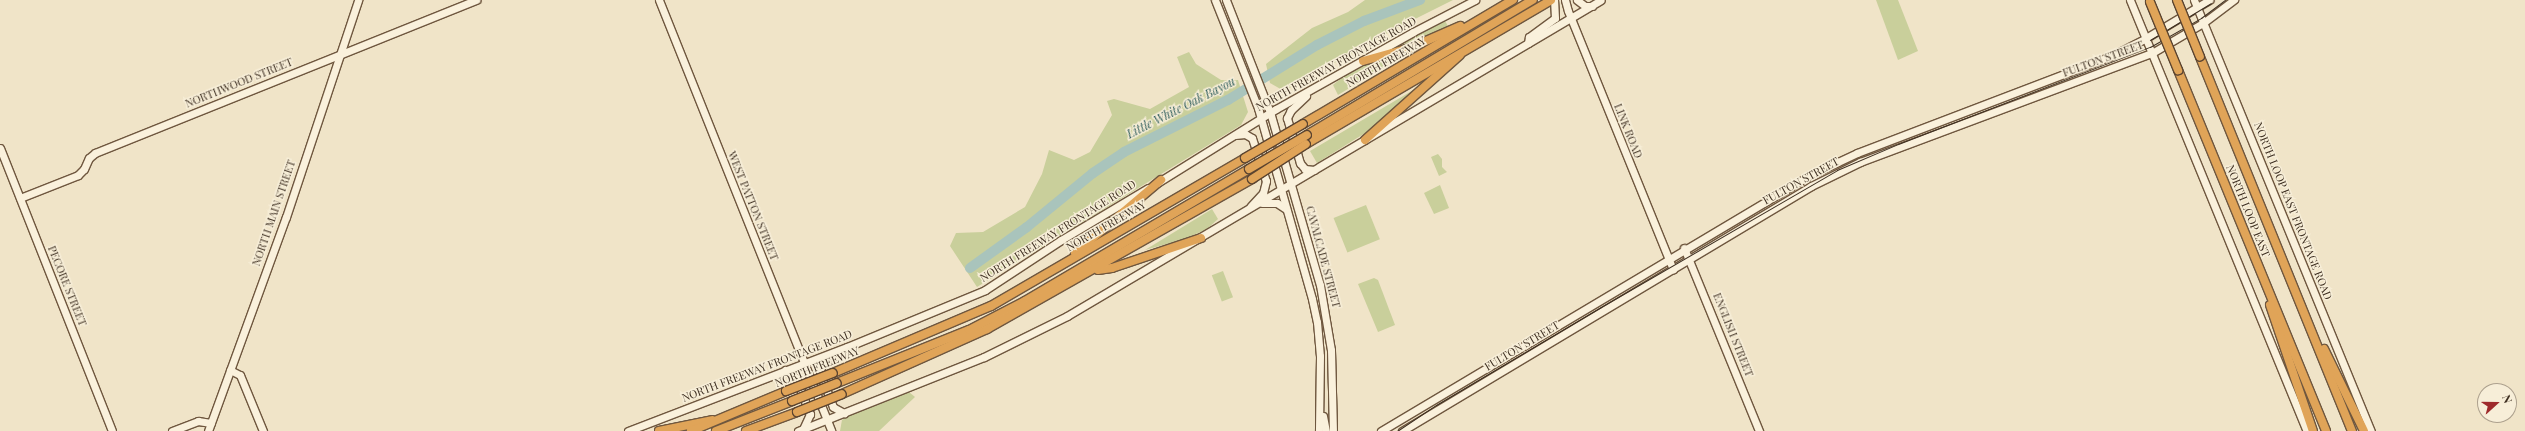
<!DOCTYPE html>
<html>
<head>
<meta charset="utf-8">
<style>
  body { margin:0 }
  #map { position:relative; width:2525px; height:431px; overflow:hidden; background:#f0e4c8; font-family:"Playfair Display",serif }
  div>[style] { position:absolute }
  .green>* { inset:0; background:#c9cf9b; transform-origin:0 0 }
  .river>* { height:10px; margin:-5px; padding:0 5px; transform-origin:5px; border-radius:5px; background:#a9c4bc }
  .roads { filter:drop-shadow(1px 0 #6f573f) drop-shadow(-1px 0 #6f573f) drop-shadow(0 1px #6f573f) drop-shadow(0 -1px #6f573f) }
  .secondary>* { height:7px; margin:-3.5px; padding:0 3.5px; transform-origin:3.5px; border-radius:3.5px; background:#faf1dc }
  .highway>* { height:8px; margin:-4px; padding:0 4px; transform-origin:4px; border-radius:4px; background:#e0a458 }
  .tram>* { height:1px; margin:-0.5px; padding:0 0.5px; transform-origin:0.5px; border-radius:0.5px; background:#3d2e20 }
  .bridges { filter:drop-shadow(1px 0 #5b4430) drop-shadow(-1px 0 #5b4430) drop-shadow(0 1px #5b4430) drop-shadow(0 -1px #5b4430) }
  .highway-bridge>* { height:8px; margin:-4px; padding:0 4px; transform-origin:4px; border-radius:4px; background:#e0a458 }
  span { translate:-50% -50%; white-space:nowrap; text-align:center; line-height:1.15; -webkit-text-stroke:3px #f7eed8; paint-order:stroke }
  .street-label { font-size:11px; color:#3d2e20 }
  .water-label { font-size:12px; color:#2f5d5a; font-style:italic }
  .north { position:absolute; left:2477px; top:383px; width:40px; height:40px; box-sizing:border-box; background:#f7eed8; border:1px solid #ada18e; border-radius:50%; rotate:69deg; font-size:11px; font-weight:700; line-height:16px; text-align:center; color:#3d2e20 }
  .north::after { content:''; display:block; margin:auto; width:14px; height:18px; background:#9e2a2b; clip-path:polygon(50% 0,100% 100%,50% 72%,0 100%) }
</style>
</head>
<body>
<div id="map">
  <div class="green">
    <div style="clip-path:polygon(1365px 0,1453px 0,1395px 29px,1284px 91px,1270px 83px,1266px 64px,1312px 28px,1348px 12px)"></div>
    <div style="clip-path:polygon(1876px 0,1898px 0,1918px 51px,1898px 60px)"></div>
    <div style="clip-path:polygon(1445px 21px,1448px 26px,1446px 27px,1383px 54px,1417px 33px)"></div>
    <div style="clip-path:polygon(1410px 51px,1338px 95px,1333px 85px,1350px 71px,1368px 62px)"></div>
    <div style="clip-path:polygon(1189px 52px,1196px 64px,1221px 80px,1238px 80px,1248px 112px,1241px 125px,977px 287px,950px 246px,956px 233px,983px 232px,1025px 207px,1042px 174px,1049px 150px,1074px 160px,1090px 152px,1112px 115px,1107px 101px,1114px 99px,1150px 109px,1189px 87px,1177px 57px)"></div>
    <div style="clip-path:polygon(1415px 89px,1417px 91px,1378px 125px,1317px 163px,1310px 151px)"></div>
    <div style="clip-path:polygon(1438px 154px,1442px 159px,1442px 167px,1447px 172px,1439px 176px,1431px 157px)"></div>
    <div style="clip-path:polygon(1440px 185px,1449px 208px,1434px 214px,1424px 193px)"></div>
    <div style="left:1366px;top:205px;width:37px;height:35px;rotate:68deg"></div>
    <div style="clip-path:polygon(1212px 209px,1218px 219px,1207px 229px,1185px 239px,1145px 250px)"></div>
    <div style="left:1223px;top:271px;width:28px;height:12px;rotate:69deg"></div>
    <div style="clip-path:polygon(1374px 278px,1378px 280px,1395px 325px,1378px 332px,1358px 284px)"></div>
    <div style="clip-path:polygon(909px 392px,915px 397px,879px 431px,840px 431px,842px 420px,848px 416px)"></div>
  </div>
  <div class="river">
    <div style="left:970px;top:268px;width:70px;rotate:-35.7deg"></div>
    <div style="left:1027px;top:227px;width:85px;rotate:-39.3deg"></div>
    <div style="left:1093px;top:173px;width:37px;rotate:-34deg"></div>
    <div style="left:1124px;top:152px;width:116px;rotate:-26.6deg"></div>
    <div style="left:1228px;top:100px;width:105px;rotate:-31.7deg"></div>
    <div style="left:1317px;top:45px;width:53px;rotate:-27.1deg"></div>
    <div style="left:1364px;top:21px;width:60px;rotate:-20.6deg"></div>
  </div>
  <div class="roads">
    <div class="secondary">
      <div style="left:659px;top:0;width:464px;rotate:68.2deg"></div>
      <div style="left:1215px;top:0;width:116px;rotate:68.3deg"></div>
      <div style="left:1258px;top:108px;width:198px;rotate:74.2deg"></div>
      <div style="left:1312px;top:299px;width:24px;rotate:78deg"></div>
      <div style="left:1317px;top:322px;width:34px;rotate:85deg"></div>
      <div style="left:1320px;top:356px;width:75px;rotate:90.8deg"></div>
      <div style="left:1226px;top:0;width:120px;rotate:68.6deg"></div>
      <div style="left:1270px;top:112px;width:180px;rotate:73.9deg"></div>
      <div style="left:1320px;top:285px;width:66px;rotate:80.4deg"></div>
      <div style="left:1331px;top:350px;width:81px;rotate:88.6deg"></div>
      <div style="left:1565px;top:0;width:11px;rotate:75deg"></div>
      <div style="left:1568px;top:11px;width:279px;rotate:67.9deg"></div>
      <div style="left:1577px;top:0;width:10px;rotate:37deg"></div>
      <div style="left:1585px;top:6px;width:7px"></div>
      <div style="left:2130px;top:0;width:466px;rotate:67.7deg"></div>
      <div style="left:2194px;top:0;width:466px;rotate:67.7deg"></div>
      <div style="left:1528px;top:43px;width:6px;rotate:-81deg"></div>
      <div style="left:1529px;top:37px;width:32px;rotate:-36deg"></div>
      <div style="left:1555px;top:18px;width:18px;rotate:-93deg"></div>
      <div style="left:1306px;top:96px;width:21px;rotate:137deg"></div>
      <div style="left:1291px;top:110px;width:9px;rotate:117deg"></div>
      <div style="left:1287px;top:118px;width:47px;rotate:73.9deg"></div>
      <div style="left:1300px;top:163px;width:8px;rotate:50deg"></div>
      <div style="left:1305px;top:169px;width:9px;rotate:6deg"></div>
      <div style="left:1235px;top:135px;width:10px;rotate:-6deg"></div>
      <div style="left:1245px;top:134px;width:8px;rotate:30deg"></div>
      <div style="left:1252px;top:138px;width:45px;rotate:72deg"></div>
      <div style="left:1266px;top:181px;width:12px;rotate:104deg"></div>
      <div style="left:1263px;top:193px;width:18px;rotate:133deg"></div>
      <div style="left:0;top:148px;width:304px;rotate:68.4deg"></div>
      <div style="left:1157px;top:183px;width:140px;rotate:-31.9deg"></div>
      <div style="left:1276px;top:109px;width:157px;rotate:-29.3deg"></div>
      <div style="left:1413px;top:32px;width:70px;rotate:-27.3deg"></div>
      <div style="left:20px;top:198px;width:62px;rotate:-21.6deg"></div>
      <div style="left:78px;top:175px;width:8px;rotate:-45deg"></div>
      <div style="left:84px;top:169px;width:12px;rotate:-66deg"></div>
      <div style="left:89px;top:158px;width:8px;rotate:-40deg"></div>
      <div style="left:95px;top:153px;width:411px;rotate:-21.9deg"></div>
      <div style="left:1262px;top:203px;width:15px"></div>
      <div style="left:1277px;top:203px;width:11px;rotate:34deg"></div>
      <div style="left:1684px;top:248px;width:198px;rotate:67.7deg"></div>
      <div style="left:833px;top:353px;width:18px;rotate:133deg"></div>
      <div style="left:821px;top:366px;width:7px;rotate:98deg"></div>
      <div style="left:820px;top:373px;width:36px;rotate:69deg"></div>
      <div style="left:833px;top:407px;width:13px;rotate:29deg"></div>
      <div style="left:230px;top:370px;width:11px;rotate:27deg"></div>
      <div style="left:240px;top:375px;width:61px;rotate:67.7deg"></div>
      <div style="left:785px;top:370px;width:14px;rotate:36deg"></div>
      <div style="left:796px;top:378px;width:39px;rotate:69deg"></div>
      <div style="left:810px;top:414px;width:17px;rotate:115deg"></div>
      <div style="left:1323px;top:416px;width:15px;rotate:79deg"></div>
      <div style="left:172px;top:431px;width:28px;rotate:-21deg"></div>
      <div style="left:198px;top:421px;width:13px;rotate:9deg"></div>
      <div style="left:208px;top:431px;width:228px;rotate:-70deg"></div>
      <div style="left:286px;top:217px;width:229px;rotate:-71.6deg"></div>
      <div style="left:628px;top:431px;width:235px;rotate:-21deg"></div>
      <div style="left:847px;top:347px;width:149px;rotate:-22.4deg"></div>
      <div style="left:985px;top:290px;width:91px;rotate:-33.3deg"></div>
      <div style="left:1061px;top:240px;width:101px;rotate:-30.9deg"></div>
      <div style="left:798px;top:431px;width:200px;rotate:-21.7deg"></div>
      <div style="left:984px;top:357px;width:93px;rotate:-26.3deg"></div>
      <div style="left:1067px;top:316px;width:620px;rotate:-30.62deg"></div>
      <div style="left:1381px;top:431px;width:497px;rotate:-30.8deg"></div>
      <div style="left:1808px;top:176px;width:54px;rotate:-25.1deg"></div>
      <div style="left:1857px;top:153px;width:272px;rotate:-20.9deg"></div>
      <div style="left:2111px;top:56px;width:39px;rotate:-27deg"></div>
      <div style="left:2146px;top:38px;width:74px;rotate:-31.1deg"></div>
      <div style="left:1402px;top:431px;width:477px;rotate:-30.9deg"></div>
      <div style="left:1811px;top:186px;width:55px;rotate:-26.1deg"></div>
      <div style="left:1860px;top:162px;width:312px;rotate:-20.5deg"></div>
      <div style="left:2152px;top:53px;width:59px;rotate:-30.5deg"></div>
      <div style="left:2203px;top:23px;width:39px;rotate:-37deg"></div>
    </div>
    <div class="highway">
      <div style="left:2200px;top:57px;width:404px;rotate:67.9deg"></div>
      <div style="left:1363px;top:61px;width:49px;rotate:-15.5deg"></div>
      <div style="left:1410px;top:48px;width:55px;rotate:-23.7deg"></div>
      <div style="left:2178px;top:70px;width:390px;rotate:67.7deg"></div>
      <div style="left:1303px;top:124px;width:244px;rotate:-30.6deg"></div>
      <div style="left:1307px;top:135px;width:263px;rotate:-30.9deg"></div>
      <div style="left:1365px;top:140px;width:127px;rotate:-41.8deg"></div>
      <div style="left:1306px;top:144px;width:284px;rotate:-30.4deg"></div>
      <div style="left:1075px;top:253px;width:113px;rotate:-40.3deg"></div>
      <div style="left:1098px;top:270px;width:14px;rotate:-8deg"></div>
      <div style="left:1112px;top:268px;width:94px;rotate:-18.6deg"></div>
      <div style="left:2270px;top:305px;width:133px;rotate:71.2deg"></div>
      <div style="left:2324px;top:349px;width:91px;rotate:64deg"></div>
      <div style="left:833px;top:373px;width:172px;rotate:-23deg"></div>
      <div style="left:991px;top:306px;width:294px;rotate:-30.2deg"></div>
      <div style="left:837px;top:383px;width:142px;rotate:-21.9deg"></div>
      <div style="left:969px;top:330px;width:63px;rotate:-27.4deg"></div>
      <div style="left:1025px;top:301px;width:260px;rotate:-30.5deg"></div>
      <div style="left:842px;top:394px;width:159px;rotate:-24.1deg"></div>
      <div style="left:987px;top:329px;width:305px;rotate:-29.5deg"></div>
      <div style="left:659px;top:431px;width:54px;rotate:-11.7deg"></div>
      <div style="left:691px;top:431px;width:103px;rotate:-22.8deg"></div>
      <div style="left:716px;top:431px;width:82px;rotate:-21.5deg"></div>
      <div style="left:746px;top:431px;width:54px;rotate:-20.4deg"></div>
    </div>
  </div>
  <div class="tram">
    <div style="left:2150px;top:40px;width:71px;rotate:-31.2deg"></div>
    <div style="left:1397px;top:431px;width:47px;rotate:-33.7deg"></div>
    <div style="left:1436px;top:405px;width:192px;rotate:-30.7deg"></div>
    <div style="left:1601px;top:307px;width:273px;rotate:-30.1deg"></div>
    <div style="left:1837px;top:170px;width:66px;rotate:-23.1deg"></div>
    <div style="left:1898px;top:144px;width:270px;rotate:-21.1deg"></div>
    <div style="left:2150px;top:47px;width:59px;rotate:-29.6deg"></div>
    <div style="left:2201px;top:18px;width:30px;rotate:-37deg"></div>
  </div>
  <div class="bridges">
    <div class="highway-bridge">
      <div style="left:2177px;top:0;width:61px;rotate:68deg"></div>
      <div style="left:2150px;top:2px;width:74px;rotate:67.6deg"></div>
      <div style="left:1245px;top:158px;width:67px;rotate:-30.4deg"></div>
      <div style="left:1249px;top:169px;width:67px;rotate:-30.4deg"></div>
      <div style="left:1252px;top:179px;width:64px;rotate:-32.9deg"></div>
      <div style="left:786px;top:391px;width:50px;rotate:-21deg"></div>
      <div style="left:792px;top:401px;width:48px;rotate:-21.8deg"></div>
      <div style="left:797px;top:412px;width:48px;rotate:-21.8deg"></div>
    </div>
  </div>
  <div class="street-label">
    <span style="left:2103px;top:59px;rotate:-20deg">FULTON STREET</span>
    <span style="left:1386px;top:62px;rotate:-30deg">NORTH FREEWAY</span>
    <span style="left:1336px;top:64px;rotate:-29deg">NORTH FREEWAY FRONTAGE ROAD</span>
    <span style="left:239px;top:83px;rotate:-22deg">NORTHWOOD STREET</span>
    <span style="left:1628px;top:131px;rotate:68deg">LINK ROAD</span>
    <span style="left:1801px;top:181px;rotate:-29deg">FULTON STREET</span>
    <span style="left:753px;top:206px;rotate:68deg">WEST PATTON STREET</span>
    <span style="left:2248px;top:211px;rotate:68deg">NORTH LOOP EAST</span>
    <span style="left:2293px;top:211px;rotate:68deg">NORTH LOOP EAST FRONTAGE ROAD</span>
    <span style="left:274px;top:213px;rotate:-71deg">NORTH MAIN STREET</span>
    <span style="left:1106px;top:226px;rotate:-30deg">NORTH FREEWAY</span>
    <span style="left:1058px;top:231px;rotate:-32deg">NORTH FREEWAY FRONTAGE ROAD</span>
    <span style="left:1323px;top:257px;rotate:75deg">CAVALCADE STREET</span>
    <span style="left:67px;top:286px;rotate:68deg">PECORE STREET</span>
    <span style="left:1733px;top:335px;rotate:68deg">ENGLISH STREET</span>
    <span style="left:1522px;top:346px;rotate:-31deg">FULTON STREET</span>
    <span style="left:767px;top:366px;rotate:-21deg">NORTH FREEWAY FRONTAGE ROAD</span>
    <span style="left:817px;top:367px;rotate:-22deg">NORTH FREEWAY</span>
  </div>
  <div class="water-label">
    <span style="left:1181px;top:108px;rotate:-27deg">Little White Oak Bayou</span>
  </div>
  <div class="north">N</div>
</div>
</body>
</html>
